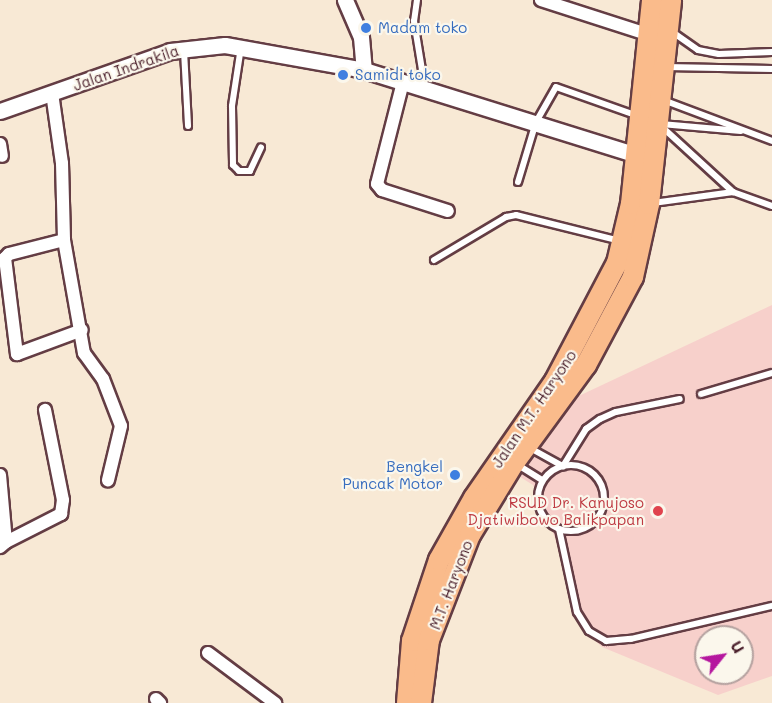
<!DOCTYPE html>
<html>
<head>
<meta charset="utf-8">
<style>
  body { margin:0 }
  #map { position:relative; width:772px; height:703px; overflow:hidden; background:#f8e9d5; font-family:Mali,sans-serif }
  div>[style] { position:absolute }
  .built>* { inset:0; background:#f7d0cb }
  .roads { filter:drop-shadow(2px 0 #643d44) drop-shadow(-2px 0 #643d44) drop-shadow(0 2px #643d44) drop-shadow(0 -2px #643d44) }
  .service>* { height:6px; margin:-3px; padding:0 3px; transform-origin:3px; border-radius:3px; background:#fff }
  .service>.ring { margin:-3px; padding:0; box-sizing:content-box; background:none; border:6px solid #fff; border-radius:50% }
  .minor>* { height:12px; margin:-6px; padding:0 6px; transform-origin:6px; border-radius:6px; background:#fff }
  .tertiary>* { height:15px; margin:-7.5px; padding:0 7.5px; transform-origin:7.5px; border-radius:7.5px; background:#fff }
  .trunk>* { height:20px; margin:-10px; padding:0 10px; transform-origin:10px; border-radius:10px; background:#fabb8b }
  .dots>* { width:16px; height:16px; translate:-50% -50%; box-sizing:border-box; border:3px solid #fbf7ec; border-radius:50% }
  span { translate:-50% -50%; white-space:nowrap; text-align:center; line-height:1.15; -webkit-text-stroke:4.5px #fbf7ec; paint-order:stroke }
  .shop-label { font-size:15px; color:#366cbe }
  .left { translate:0 -50%; text-align:left }
  .right { translate:-100% -50%; text-align:right }
  .street-label { font-size:15px; color:#4a1f2b }
  .health-label { font-size:15px; color:#be3a42 }
  .north { position:absolute; left:694px; top:625px; width:60px; height:60px; box-sizing:border-box; background:#fbf7ec; border:2px solid #b4a19f; border-radius:50%; rotate:60deg; font-size:16px; font-weight:700; line-height:24px; text-align:center; color:#4a1f2b }
  .north::after { content:''; display:block; margin:auto; width:21px; height:27px; background:#b5179e; clip-path:polygon(50% 0,100% 100%,50% 72%,0 100%) }
</style>
</head>
<body>
<div id="map">
  <div class="built">
    <div style="clip-path:polygon(evenodd,772px 305px,772px 676px,718px 695px,602px 647px,580px 627px,555px 538px,533px 485px,517px 475px,566px 402px,772px 305px,706px 637px,742px 637px,742px 673px,706px 673px,706px 637px)"></div>
  </div>
  <div class="roads">
    <div class="service">
      <div style="left:417px;top:0;width:21px;rotate:98deg"></div>
      <div style="left:414px;top:21px;width:68px;rotate:80.7deg"></div>
      <div style="left:671px;top:31px;width:33px;rotate:35deg"></div>
      <div style="left:698px;top:50px;width:21px;rotate:11deg"></div>
      <div style="left:719px;top:54px;width:53px;rotate:-2.2deg"></div>
      <div style="left:241px;top:47px;width:60px;rotate:98.7deg"></div>
      <div style="left:232px;top:106px;width:59px;rotate:89deg"></div>
      <div style="left:233px;top:165px;width:8px;rotate:45deg"></div>
      <div style="left:239px;top:171px;width:11px"></div>
      <div style="left:250px;top:171px;width:26px;rotate:-65deg"></div>
      <div style="left:184px;top:51px;width:75px;rotate:86.9deg"></div>
      <div style="left:666px;top:67px;width:106px;rotate:1.1deg"></div>
      <div style="left:663px;top:100px;width:116px;rotate:20.6deg"></div>
      <div style="left:661px;top:124px;width:80px;rotate:5deg"></div>
      <div style="left:661px;top:126px;width:98px;rotate:42.5deg"></div>
      <div style="left:733px;top:192px;width:41px;rotate:19.7deg"></div>
      <div style="left:518px;top:182px;width:63px;rotate:-73.3deg"></div>
      <div style="left:536px;top:122px;width:40px;rotate:-60.3deg"></div>
      <div style="left:556px;top:87px;width:87px;rotate:19.5deg"></div>
      <div style="left:653px;top:203px;width:81px;rotate:-7.8deg"></div>
      <div style="left:434px;top:260px;width:84px;rotate:-30.8deg"></div>
      <div style="left:506px;top:217px;width:10px;rotate:-11deg"></div>
      <div style="left:516px;top:215px;width:107px;rotate:14deg"></div>
      <div style="left:701px;top:394px;width:74px;rotate:-16.5deg"></div>
      <div style="left:530px;top:448px;width:38px;rotate:29deg"></div>
      <div style="left:563px;top:466px;width:44px;rotate:-58.1deg"></div>
      <div style="left:586px;top:429px;width:17px;rotate:-36deg"></div>
      <div style="left:600px;top:419px;width:17px;rotate:-24deg"></div>
      <div style="left:616px;top:412px;width:65px;rotate:-11.5deg"></div>
      <div style="left:518px;top:465px;width:28px;rotate:32deg"></div>
      <div class="ring" style="left:538px;top:465px;width:60px;height:60px"></div>
      <div style="left:559px;top:529px;width:85px;rotate:77.8deg"></div>
      <div style="left:577px;top:612px;width:22px;rotate:58deg"></div>
      <div style="left:589px;top:631px;width:20px;rotate:30deg"></div>
      <div style="left:606px;top:641px;width:25px;rotate:-5deg"></div>
      <div style="left:631px;top:639px;width:145px;rotate:-13.2deg"></div>
    </div>
    <div class="minor">
      <div style="left:541px;top:0;width:111px;rotate:17.8deg"></div>
      <div style="left:403px;top:82px;width:105px;rotate:104.3deg"></div>
      <div style="left:377px;top:184px;width:8px;rotate:50deg"></div>
      <div style="left:382px;top:190px;width:69px;rotate:17.7deg"></div>
      <div style="left:52px;top:93px;width:71px;rotate:81.9deg"></div>
      <div style="left:62px;top:163px;width:77px;rotate:88.5deg"></div>
      <div style="left:64px;top:240px;width:115px;rotate:80deg"></div>
      <div style="left:84px;top:353px;width:32px;rotate:54deg"></div>
      <div style="left:103px;top:379px;width:50px;rotate:69deg"></div>
      <div style="left:121px;top:426px;width:56px;rotate:103.5deg"></div>
      <div style="left:0;top:144px;width:12px;rotate:81deg"></div>
      <div style="left:64px;top:240px;width:57px;rotate:165.7deg"></div>
      <div style="left:9px;top:254px;width:6px;rotate:135deg"></div>
      <div style="left:5px;top:258px;width:97px;rotate:82.9deg"></div>
      <div style="left:17px;top:354px;width:69px;rotate:-20.3deg"></div>
      <div style="left:0;top:475px;width:67px;rotate:84.9deg"></div>
      <div style="left:6px;top:542px;width:8px;rotate:140deg"></div>
      <div style="left:6px;top:542px;width:62px;rotate:-27deg"></div>
      <div style="left:61px;top:514px;width:14px;rotate:-82deg"></div>
      <div style="left:63px;top:500px;width:92px;rotate:-101.3deg"></div>
      <div style="left:208px;top:653px;width:84px;rotate:36.7deg"></div>
      <div style="left:156px;top:699px;width:6px;rotate:45deg"></div>
    </div>
    <div class="tertiary">
      <div style="left:345px;top:0;width:40px;rotate:66.6deg"></div>
      <div style="left:361px;top:37px;width:33px;rotate:85deg"></div>
      <div style="left:0;top:111px;width:180px;rotate:-19.4deg"></div>
      <div style="left:170px;top:51px;width:55px;rotate:-6.2deg"></div>
      <div style="left:225px;top:45px;width:141px;rotate:10.2deg"></div>
      <div style="left:364px;top:70px;width:293px;rotate:17.3deg"></div>
    </div>
    <div class="trunk">
      <div style="left:407px;top:703px;width:62px;rotate:-85.4deg"></div>
      <div style="left:412px;top:641px;width:85px;rotate:-71.6deg"></div>
      <div style="left:439px;top:560px;width:71px;rotate:-60.6deg"></div>
      <div style="left:474px;top:498px;width:142px;rotate:-55.3deg"></div>
      <div style="left:555px;top:381px;width:133px;rotate:-62.3deg"></div>
      <div style="left:617px;top:263px;width:61px;rotate:-76.7deg"></div>
      <div style="left:631px;top:204px;width:205px;rotate:-84.1deg"></div>
      <div style="left:421px;top:703px;width:64px;rotate:-82.8deg"></div>
      <div style="left:429px;top:640px;width:113px;rotate:-68.7deg"></div>
      <div style="left:470px;top:535px;width:84px;rotate:-58.6deg"></div>
      <div style="left:514px;top:463px;width:122px;rotate:-53.7deg"></div>
      <div style="left:586px;top:365px;width:100px;rotate:-61.9deg"></div>
      <div style="left:633px;top:277px;width:75px;rotate:-77.6deg"></div>
      <div style="left:649px;top:204px;width:205px;rotate:-83.8deg"></div>
    </div>
  </div>
  <div class="dots">
    <div style="left:366px;top:28px;background:#3f7fe0"></div>
    <div style="left:343px;top:75px;background:#3f7fe0"></div>
    <div style="left:455px;top:475px;background:#3f7fe0"></div>
    <div style="left:658px;top:511px;background:#e0444e"></div>
  </div>
  <div class="shop-label">
    <span class="left" style="left:378px;top:28px">Madam toko</span>
    <span class="left" style="left:355px;top:75px">Samidi toko</span>
    <span class="right" style="left:443px;top:475px">Bengkel<br>Puncak Motor</span>
  </div>
  <div class="street-label">
    <span style="left:126px;top:68px;rotate:-19deg">Jalan Indrakila</span>
    <span style="left:534px;top:409px;rotate:-56deg">Jalan M.T. Haryono</span>
    <span style="left:451px;top:585px;rotate:-69deg">M.T. Haryono</span>
  </div>
  <div class="health-label">
    <span class="right" style="left:644px;top:511px">RSUD Dr. Kanujoso<br>Djatiwibowo Balikpapan</span>
  </div>
  <div class="north">U</div>
</div>
</body>
</html>
